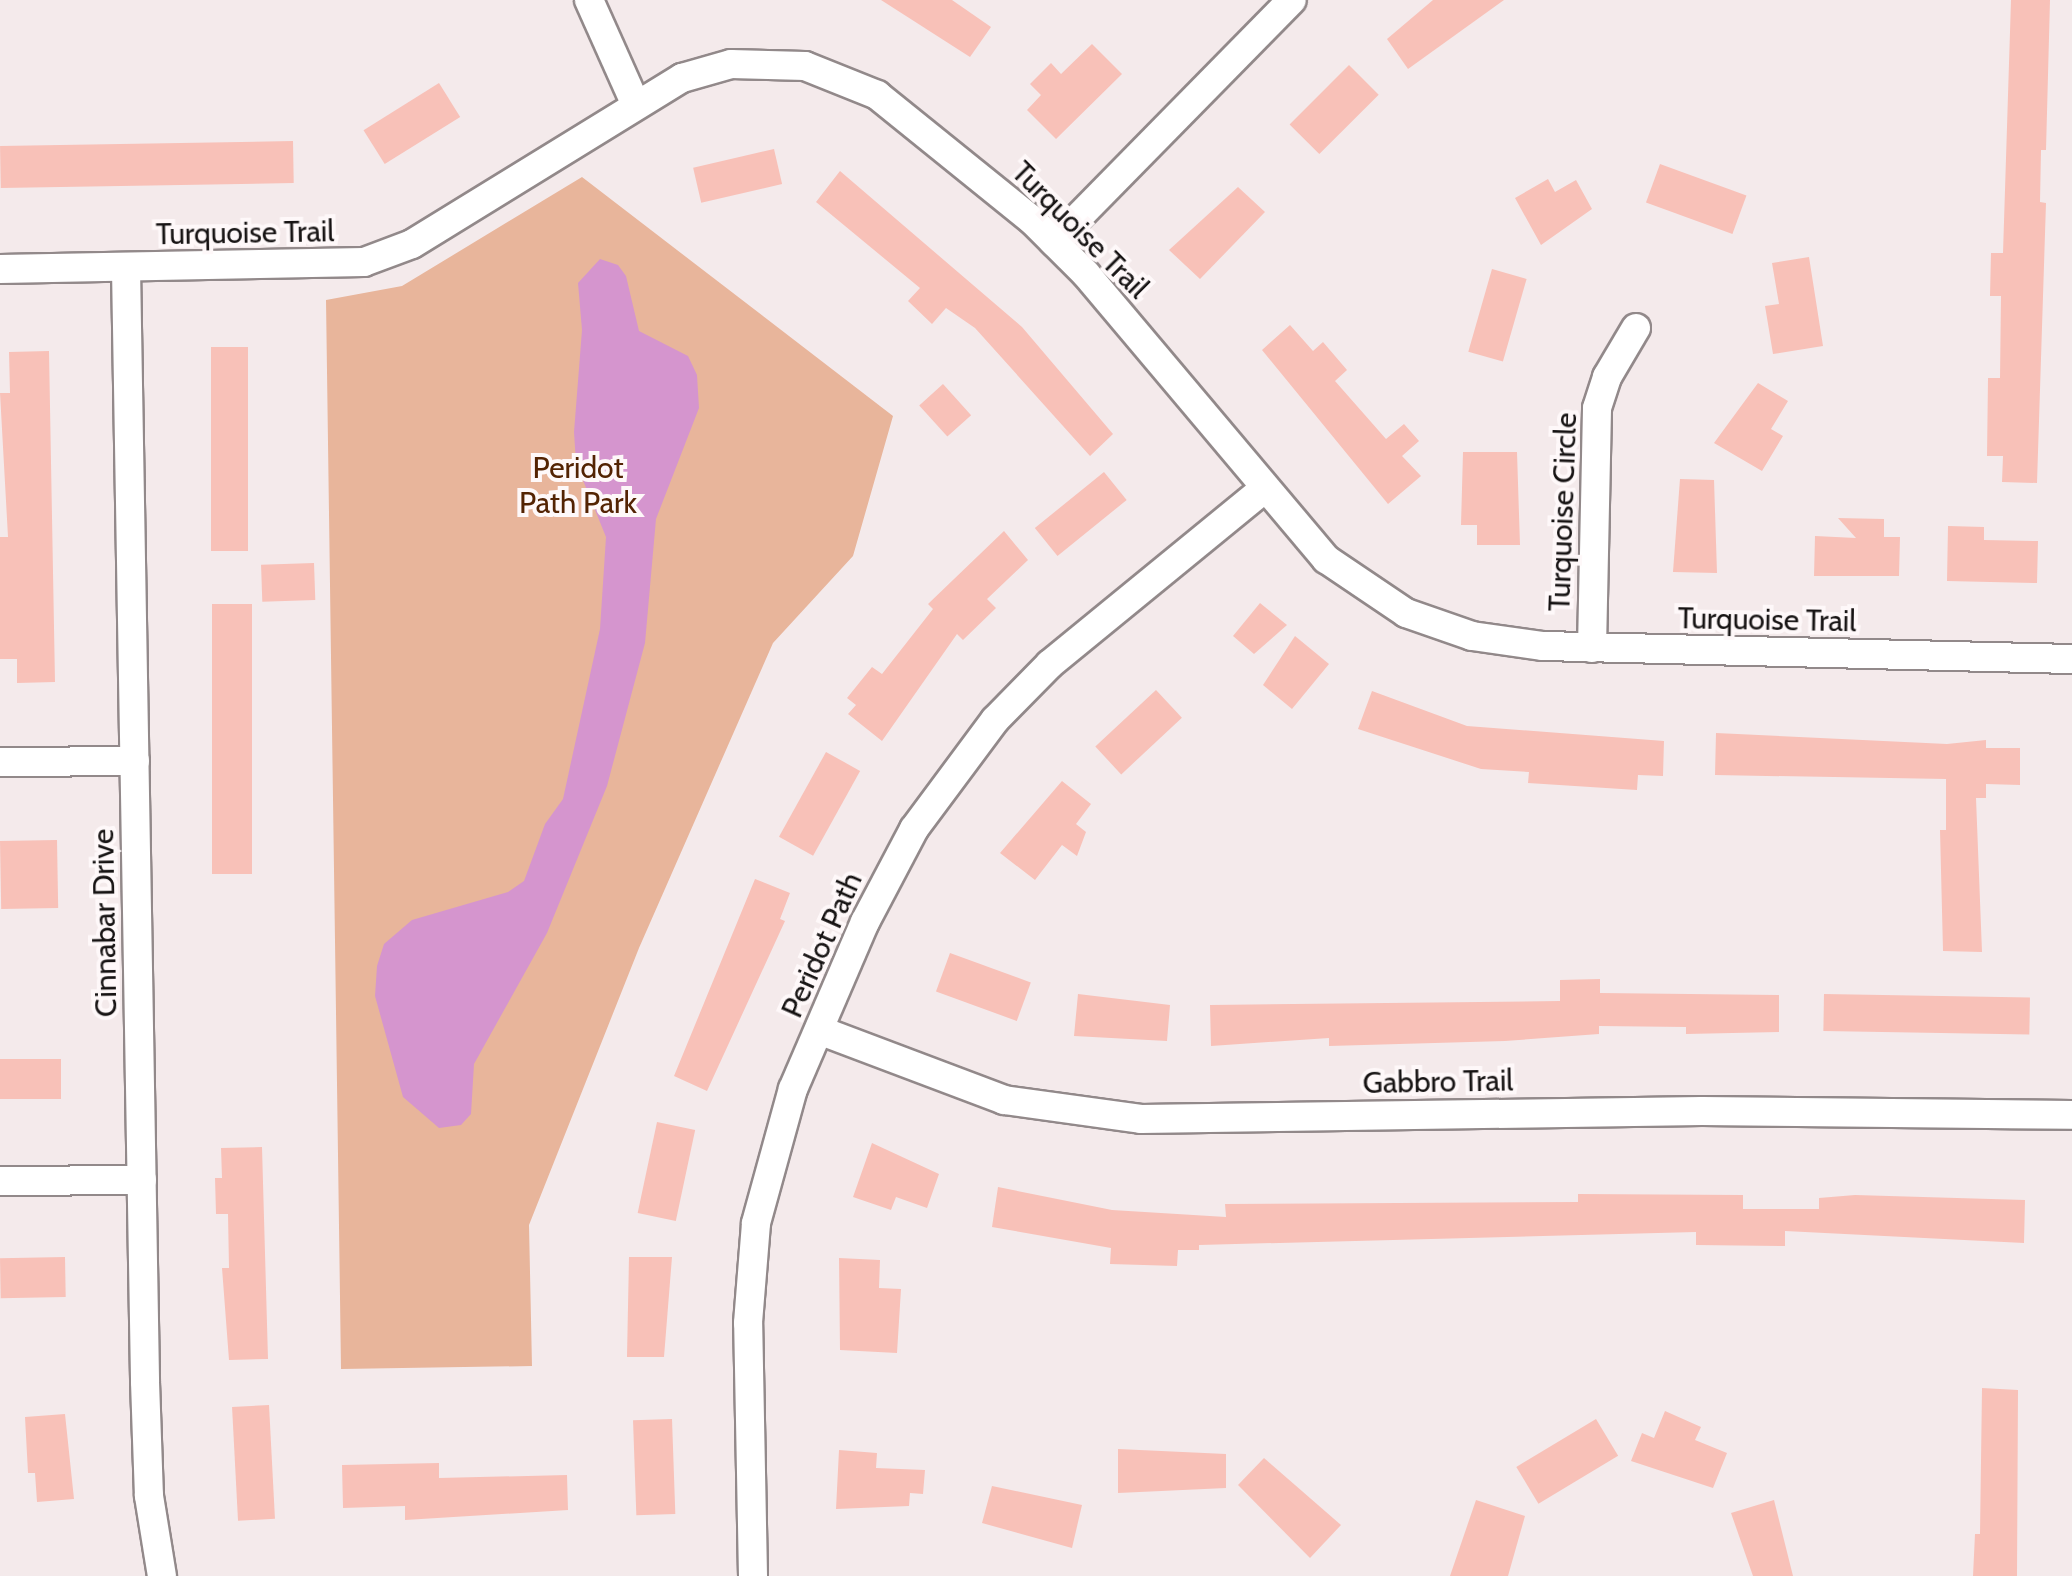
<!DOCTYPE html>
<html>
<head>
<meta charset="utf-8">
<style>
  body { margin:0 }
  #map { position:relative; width:2072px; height:1576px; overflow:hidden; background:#f4eaeb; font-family:Cabin,sans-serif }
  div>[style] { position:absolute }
  .green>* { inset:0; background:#e8b59b }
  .water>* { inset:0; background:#d595ce }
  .building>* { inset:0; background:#f8c1b8; transform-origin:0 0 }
  .roads { filter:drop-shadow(2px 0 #92898a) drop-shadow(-2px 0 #92898a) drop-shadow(0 2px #92898a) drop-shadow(0 -2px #92898a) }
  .street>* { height:28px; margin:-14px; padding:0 14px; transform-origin:14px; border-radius:14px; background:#fff }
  span { translate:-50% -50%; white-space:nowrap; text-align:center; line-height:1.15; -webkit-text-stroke:8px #fef8f9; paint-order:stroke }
  .street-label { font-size:30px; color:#161313 }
  .park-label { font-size:30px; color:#532303 }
</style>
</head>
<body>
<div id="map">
  <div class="green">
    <div style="clip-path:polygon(582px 177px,893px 416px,853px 556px,773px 643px,639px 948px,529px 1225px,532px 1366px,341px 1369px,326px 300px,402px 286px)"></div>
  </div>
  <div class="water">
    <div style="clip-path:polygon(600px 259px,618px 265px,626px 276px,639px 331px,688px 356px,697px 375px,699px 408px,656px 519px,645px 643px,607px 786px,547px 933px,474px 1064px,471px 1114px,461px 1125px,439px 1128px,403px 1097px,375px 996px,377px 966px,384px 944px,412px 920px,508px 892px,524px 881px,545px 824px,563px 799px,600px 629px,606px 537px,576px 463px,574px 432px,582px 330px,578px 283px)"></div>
  </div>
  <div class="building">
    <div style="clip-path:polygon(881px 0,952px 0,991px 27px,970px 57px)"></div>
    <div style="clip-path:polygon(1433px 0,1504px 0,1408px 69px,1387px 39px)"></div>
    <div style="clip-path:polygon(2011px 0,2050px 0,2046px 150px,2041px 150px,2040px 202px,2046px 203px,2037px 483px,2002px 482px,2003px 456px,1987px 456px,1988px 378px,2000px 378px,2001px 296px,1990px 296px,1991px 253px,2003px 253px)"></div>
    <div style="clip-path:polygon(1092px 44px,1122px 74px,1056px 139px,1027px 110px,1041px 95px,1030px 84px,1051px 63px,1061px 74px)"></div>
    <div style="left:1349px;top:65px;width:42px;height:84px;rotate:45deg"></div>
    <div style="left:439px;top:83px;width:40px;height:89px;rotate:58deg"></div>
    <div style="left:293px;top:141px;width:42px;height:293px;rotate:89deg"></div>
    <div style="left:774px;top:149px;width:36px;height:83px;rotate:77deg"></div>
    <div style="left:1660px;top:164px;width:92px;height:41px;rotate:20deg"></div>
    <div style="clip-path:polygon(840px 171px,1022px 327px,1113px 434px,1090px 456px,975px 328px,946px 308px,932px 324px,908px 301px,920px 288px,816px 202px)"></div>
    <div style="clip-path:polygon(1548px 179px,1555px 192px,1576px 180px,1592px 209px,1541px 245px,1515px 198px)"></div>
    <div style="clip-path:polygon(1238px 187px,1265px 212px,1200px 279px,1169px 250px)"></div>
    <div style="clip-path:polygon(1809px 257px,1823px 346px,1773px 354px,1765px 306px,1779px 304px,1772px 263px)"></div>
    <div style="left:1492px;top:269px;width:36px;height:86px;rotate:16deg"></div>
    <div style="clip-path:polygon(1290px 325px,1313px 351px,1323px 342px,1347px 370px,1335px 381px,1386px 439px,1404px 424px,1419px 441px,1402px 456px,1421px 476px,1388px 504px,1262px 350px)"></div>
    <div style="left:211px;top:347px;width:37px;height:204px"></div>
    <div style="clip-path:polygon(49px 351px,55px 682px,17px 683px,17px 659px,0 659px,0 537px,8px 537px,0 393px,10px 393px,9px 352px)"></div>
    <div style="clip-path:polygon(1758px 383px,1788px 401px,1771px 429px,1783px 436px,1762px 471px,1714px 443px)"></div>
    <div style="left:943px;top:384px;width:42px;height:32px;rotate:48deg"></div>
    <div style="clip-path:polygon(1463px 452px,1517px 452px,1520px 545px,1477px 545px,1477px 525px,1461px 525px)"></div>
    <div style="left:1104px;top:472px;width:36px;height:89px;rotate:51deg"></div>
    <div style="clip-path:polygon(1680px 479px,1714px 480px,1717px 573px,1673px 572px)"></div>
    <div style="clip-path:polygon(1838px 518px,1884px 519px,1884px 537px,1900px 537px,1899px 576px,1814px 576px,1815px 536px,1856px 538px)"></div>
    <div style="clip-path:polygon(1948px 526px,1984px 527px,1984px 540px,2038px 541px,2037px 583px,1947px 581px)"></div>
    <div style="clip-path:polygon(1004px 531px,1028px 560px,987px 599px,996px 608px,963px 640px,957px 634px,882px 741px,848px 714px,856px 705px,847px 698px,872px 667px,882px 674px,933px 609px,928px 604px)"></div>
    <div style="left:314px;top:563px;width:37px;height:53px;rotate:88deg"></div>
    <div style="clip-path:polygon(1260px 603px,1287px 625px,1254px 654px,1233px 636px)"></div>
    <div style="left:212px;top:604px;width:40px;height:270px"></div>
    <div style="clip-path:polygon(1295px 636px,1329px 664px,1292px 709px,1263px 685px)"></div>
    <div style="left:1156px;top:690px;width:38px;height:83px;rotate:47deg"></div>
    <div style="clip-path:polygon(1372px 691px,1467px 726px,1664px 741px,1663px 776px,1638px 775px,1637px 790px,1528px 783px,1529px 772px,1481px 769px,1358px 729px)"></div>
    <div style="clip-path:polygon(1716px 733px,1947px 744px,1986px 740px,1986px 748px,2020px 748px,2020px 785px,1986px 784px,1986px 798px,1976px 798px,1982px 952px,1943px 951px,1940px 830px,1946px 830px,1946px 779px,1715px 775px)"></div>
    <div style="left:826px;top:752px;width:39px;height:97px;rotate:29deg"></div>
    <div style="clip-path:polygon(1062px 781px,1091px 804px,1076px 824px,1086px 832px,1077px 856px,1062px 845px,1035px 880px,1000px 853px)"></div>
    <div style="left:57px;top:840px;width:68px;height:57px;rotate:89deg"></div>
    <div style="clip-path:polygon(755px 879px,790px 893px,780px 919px,785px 921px,707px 1091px,674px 1076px)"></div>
    <div style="left:950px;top:953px;width:86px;height:41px;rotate:20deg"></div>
    <div style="clip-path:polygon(1600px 979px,1600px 993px,1779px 995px,1779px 1032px,1686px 1034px,1686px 1027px,1599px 1026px,1599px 1034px,1505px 1041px,1329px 1046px,1329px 1038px,1211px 1046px,1210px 1005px,1560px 1001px,1560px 980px)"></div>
    <div style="clip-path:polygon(1078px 994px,1170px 1005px,1167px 1041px,1074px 1036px)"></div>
    <div style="left:1824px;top:994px;width:206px;height:37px;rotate:1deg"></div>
    <div style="left:61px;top:1059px;width:40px;height:61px;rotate:90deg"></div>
    <div style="left:657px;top:1122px;width:39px;height:93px;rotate:12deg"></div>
    <div style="clip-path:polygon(872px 1143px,939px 1174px,927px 1208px,896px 1197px,891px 1210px,853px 1197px)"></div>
    <div style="clip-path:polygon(262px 1147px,268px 1359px,229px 1360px,222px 1268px,229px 1268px,228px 1214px,216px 1214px,215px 1178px,222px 1178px,221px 1148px)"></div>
    <div style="clip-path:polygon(998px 1187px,1112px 1210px,1226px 1217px,1225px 1204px,1578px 1202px,1578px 1194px,1743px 1195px,1743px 1209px,1819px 1209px,1819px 1198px,1855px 1195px,2025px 1200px,2024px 1243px,1785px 1231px,1785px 1246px,1696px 1245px,1696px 1232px,1199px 1245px,1199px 1250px,1178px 1250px,1177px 1266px,1110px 1264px,1111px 1248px,992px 1227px)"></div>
    <div style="left:65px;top:1257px;width:40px;height:65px;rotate:89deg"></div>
    <div style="clip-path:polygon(629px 1257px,672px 1257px,664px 1357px,627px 1357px)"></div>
    <div style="clip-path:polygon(839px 1258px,880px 1260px,879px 1288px,901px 1289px,897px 1353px,840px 1350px)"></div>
    <div style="clip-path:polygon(1982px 1388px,2018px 1390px,2017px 1576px,1973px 1576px,1975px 1534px,1980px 1534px)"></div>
    <div style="left:269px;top:1405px;width:114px;height:37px;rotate:87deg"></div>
    <div style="clip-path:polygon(1665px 1411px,1701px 1427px,1695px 1440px,1727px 1453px,1713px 1488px,1631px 1461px,1642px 1433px,1654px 1438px)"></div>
    <div style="clip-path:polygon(65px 1414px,74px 1499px,37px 1502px,35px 1473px,28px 1473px,25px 1417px)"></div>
    <div style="left:672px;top:1419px;width:95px;height:39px;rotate:88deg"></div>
    <div style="left:1596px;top:1419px;width:43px;height:93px;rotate:59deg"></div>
    <div style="clip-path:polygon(1118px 1449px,1226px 1454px,1226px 1488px,1118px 1493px)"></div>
    <div style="clip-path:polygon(839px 1450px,877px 1453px,876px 1468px,925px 1470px,923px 1494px,910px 1493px,909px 1506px,836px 1509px)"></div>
    <div style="clip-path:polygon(1264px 1458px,1341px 1525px,1310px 1558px,1238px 1485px)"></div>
    <div style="clip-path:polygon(439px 1463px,439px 1478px,567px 1475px,568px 1510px,405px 1520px,405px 1506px,343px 1508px,342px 1465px)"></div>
    <div style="clip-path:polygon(992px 1486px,1082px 1505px,1072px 1548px,982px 1523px)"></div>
    <div style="clip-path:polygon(1476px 1500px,1525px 1516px,1508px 1576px,1450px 1576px)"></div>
    <div style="clip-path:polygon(1774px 1500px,1793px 1576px,1753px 1576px,1731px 1513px)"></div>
  </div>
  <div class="roads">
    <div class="street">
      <div style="left:589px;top:0;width:113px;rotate:65.9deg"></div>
      <div style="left:1054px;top:242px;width:339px;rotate:-45.5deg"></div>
      <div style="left:126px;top:268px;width:1114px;rotate:89.02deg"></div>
      <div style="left:145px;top:1382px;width:114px;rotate:88deg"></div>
      <div style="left:149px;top:1496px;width:81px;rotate:80.8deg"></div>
      <div style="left:0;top:269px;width:364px;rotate:-1.1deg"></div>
      <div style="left:364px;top:262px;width:51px;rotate:-20.6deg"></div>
      <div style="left:412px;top:244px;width:317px;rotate:-31.6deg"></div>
      <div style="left:682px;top:78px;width:51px;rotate:-15.9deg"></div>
      <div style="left:731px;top:64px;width:74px;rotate:1.5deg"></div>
      <div style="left:805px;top:66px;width:78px;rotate:21.9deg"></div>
      <div style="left:877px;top:95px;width:199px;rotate:38.9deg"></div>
      <div style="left:1032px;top:220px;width:76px;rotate:45deg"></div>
      <div style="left:1086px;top:274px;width:373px;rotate:49.9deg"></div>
      <div style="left:1326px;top:559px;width:97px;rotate:34deg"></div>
      <div style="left:1406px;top:613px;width:70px;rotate:19.2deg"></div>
      <div style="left:1472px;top:636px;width:72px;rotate:8deg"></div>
      <div style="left:1543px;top:646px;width:529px;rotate:1.41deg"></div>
      <div style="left:1592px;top:648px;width:240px;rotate:-88.8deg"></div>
      <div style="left:1597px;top:408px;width:33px;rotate:-72deg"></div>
      <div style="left:1607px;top:377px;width:57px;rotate:-59.4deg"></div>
      <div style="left:0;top:762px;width:135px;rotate:-0.4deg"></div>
      <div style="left:819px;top:1030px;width:198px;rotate:20.7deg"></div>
      <div style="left:1004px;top:1100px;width:138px;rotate:7.9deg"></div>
      <div style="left:1141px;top:1119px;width:561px;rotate:-0.82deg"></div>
      <div style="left:1702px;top:1111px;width:370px;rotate:0.6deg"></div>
      <div style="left:0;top:1181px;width:142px;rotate:-0.4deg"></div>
      <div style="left:753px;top:1576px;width:253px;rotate:-91.1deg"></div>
      <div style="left:748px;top:1323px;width:100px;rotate:-85.4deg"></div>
      <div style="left:756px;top:1223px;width:139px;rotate:-74.6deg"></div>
      <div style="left:793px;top:1089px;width:182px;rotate:-66.7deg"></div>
      <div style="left:865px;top:922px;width:105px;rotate:-62.2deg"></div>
      <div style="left:914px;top:829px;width:136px;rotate:-53.4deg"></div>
      <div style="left:995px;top:720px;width:78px;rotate:-45.5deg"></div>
      <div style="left:1050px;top:664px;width:276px;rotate:-39.3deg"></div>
    </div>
  </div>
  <div class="street-label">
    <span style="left:1080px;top:230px;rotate:45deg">Turquoise Trail</span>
    <span style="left:245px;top:233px;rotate:-1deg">Turquoise Trail</span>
    <span style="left:1563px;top:512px;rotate:-88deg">Turquoise Circle</span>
    <span style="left:1767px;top:620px;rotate:1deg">Turquoise Trail</span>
    <span style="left:105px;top:923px;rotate:-91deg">Cinnabar Drive</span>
    <span style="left:822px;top:945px;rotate:-66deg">Peridot Path</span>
    <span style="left:1438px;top:1082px;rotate:-1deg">Gabbro Trail</span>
  </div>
  <div class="park-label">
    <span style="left:578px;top:485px">Peridot<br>Path Park</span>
  </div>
</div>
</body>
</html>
